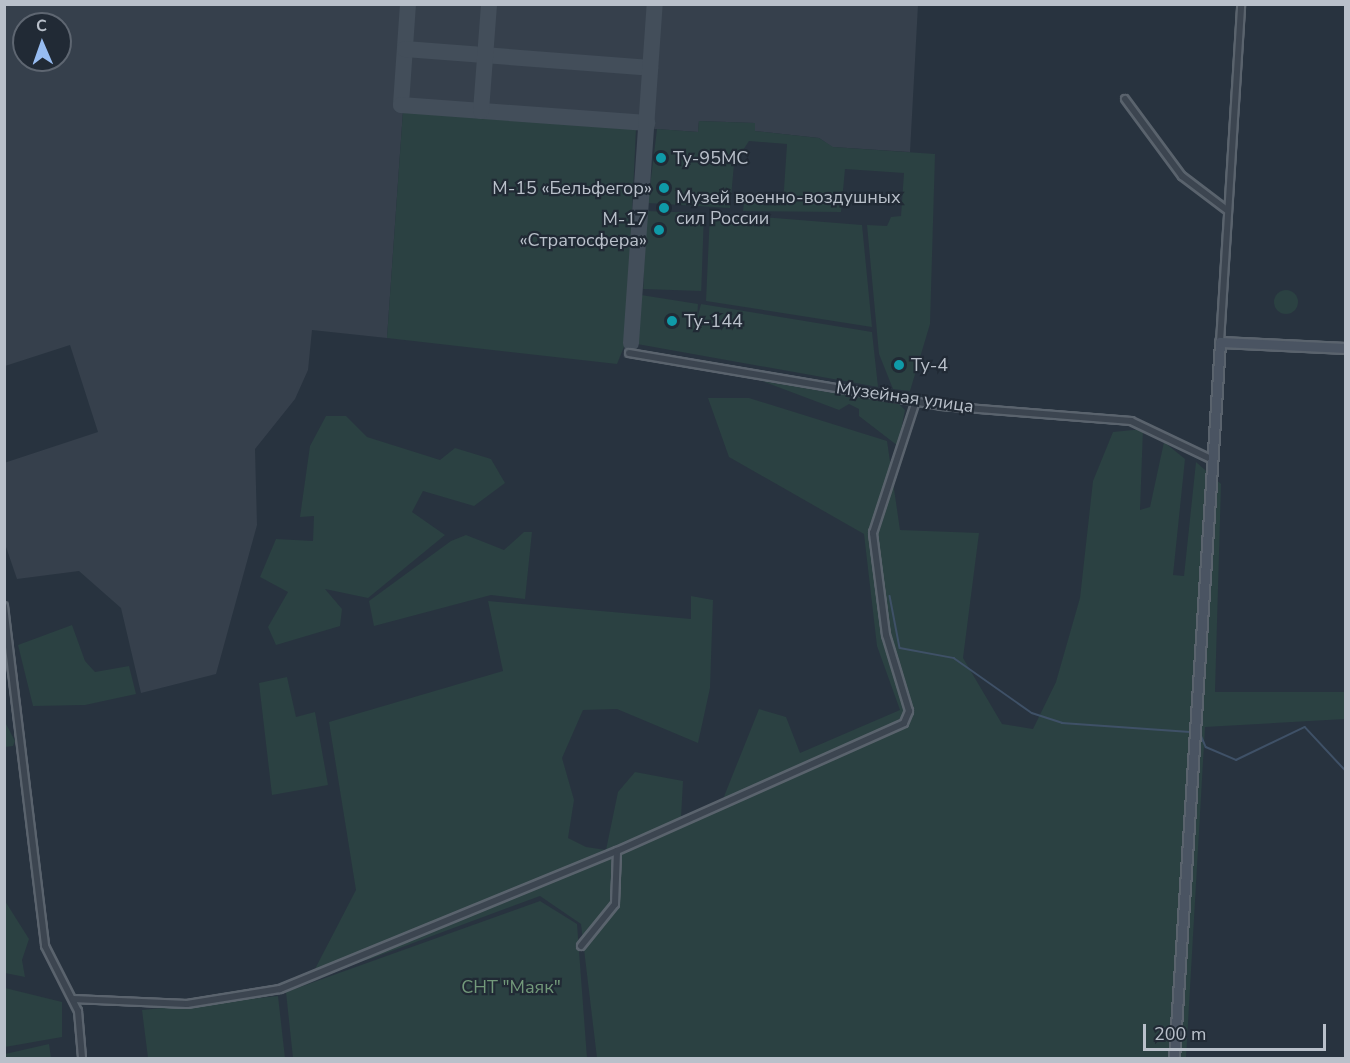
<!DOCTYPE html>
<html>
<head>
<meta charset="utf-8">
<style>
  body { margin:0 }
  #map { position:relative; width:1350px; height:1063px; overflow:hidden; background:#28333f; font-family:"Nunito Sans",sans-serif }
  div>[style] { position:absolute }
  .airport>* { inset:0; background:#36404c }
  .green>* { inset:0; background:#2b4142; transform-origin:0 0 }
  .round { border-radius:50% }
  .stream>* { height:1.5px; margin:-0.75px; padding:0 0.75px; transform-origin:0.75px; border-radius:0.75px; background:#3f5167 }
  .taxiway>* { height:16px; margin:-8px; padding:0 8px; transform-origin:8px; border-radius:8px; background:#434e5a }
  .roads { filter:drop-shadow(2px 0 #5a636d) drop-shadow(-2px 0 #5a636d) drop-shadow(0 2px #5a636d) drop-shadow(0 -2px #5a636d) }
  .street>* { height:6px; margin:-3px; padding:0 3px; transform-origin:3px; border-radius:3px; background:#3c4550 }
  .secondary>* { height:9px; margin:-4.5px; padding:0 4.5px; transform-origin:4.5px; border-radius:4.5px; background:#4a5462 }
  .dots>* { width:16px; height:16px; translate:-50% -50%; box-sizing:border-box; border:3px solid #212a35; border-radius:50% }
  span { translate:-50% -50%; white-space:nowrap; text-align:center; line-height:1.15; -webkit-text-stroke:4.5px #212a35; paint-order:stroke }
  .poi-label { font-size:18px; color:#b9c0ca }
  .left { translate:0 -50%; text-align:left }
  .right { translate:-100% -50%; text-align:right }
  .street-label { font-size:18px; color:#b9c0ca }
  .park-label { font-size:18px; color:#72997a }
  .frame { position:absolute; inset:0; border:6px solid #b9c0ca; pointer-events:none }
  .north { position:absolute; left:12px; top:12px; width:60px; height:60px; box-sizing:border-box; background:#212a35; border:2px solid #5e6671; border-radius:50%; rotate:358deg; font-size:16px; font-weight:700; line-height:24px; text-align:center; color:#b9c0ca }
  .north::after { content:''; display:block; margin:auto; width:21px; height:27px; background:#97bcf1; clip-path:polygon(50% 0,100% 100%,50% 72%,0 100%) }
  .scale { position:absolute; left:1143px; top:1024px; width:183px; height:27px; box-sizing:border-box; border:3px solid #b9c0ca; border-top:0; padding-left:8px; font-size:18px; line-height:21px; white-space:nowrap; color:#b9c0ca; -webkit-text-stroke:4px #212a35; paint-order:stroke }
</style>
</head>
<body>
<div id="map">
  <div class="airport">
    <div style="clip-path:polygon(evenodd,5px 5px,918px 5px,910px 152px,832px 147px,819px 138px,755px 131px,754px 123px,699px 121px,698px 132px,403px 111px,387px 338px,312px 330px,308px 370px,295px 399px,255px 449px,257px 525px,216px 674px,141px 693px,121px 608px,79px 571px,17px 579px,5px 544px,4px 463px,98px 432px,70px 345px,5px 366px,5px 5px,24px 24px,60px 24px,60px 60px,24px 60px,24px 24px)"></div>
  </div>
  <div class="green">
    <div style="clip-path:polygon(403px 111px,636px 128px,626px 342px,617px 364px,387px 338px)"></div>
    <div style="clip-path:polygon(699px 121px,755px 123px,755px 131px,819px 138px,833px 147px,935px 154px,930px 324px,910px 391px,893px 389px,879px 354px,867px 225px,887px 226px,891px 217px,901px 216px,904px 173px,845px 169px,841px 212px,743px 211px,744px 202px,783px 204px,787px 144px,749px 141px,734px 164px,730px 208px,648px 203px,657px 129px,698px 132px)"></div>
    <div style="left:646px;top:211px;width:58px;height:78px;rotate:2deg"></div>
    <div style="clip-path:polygon(710px 213px,862px 225px,872px 327px,706px 301px)"></div>
    <div class="round" style="left:1274px;top:290px;width:24px;height:24px"></div>
    <div style="clip-path:polygon(641px 295px,698px 304px,697px 319px,701px 304px,872px 332px,878px 387px,637px 344px)"></div>
    <div style="clip-path:polygon(762px 381px,899px 404px,905px 410px,898px 446px,859px 416px,859px 409px,849px 404px,839px 410px)"></div>
    <div style="clip-path:polygon(708px 398px,749px 398px,887px 441px,900px 530px,979px 533px,963px 658px,1002px 724px,1033px 729px,1056px 682px,1080px 598px,1093px 481px,1113px 432px,1143px 429px,1140px 510px,1150px 507px,1164px 442px,1185px 459px,1173px 575px,1184px 576px,1196px 462px,1221px 484px,1215px 692px,1345px 692px,1345px 719px,1205px 727px,1186px 1058px,597px 1058px,581px 924px,540px 896px,370px 959px,315px 969px,356px 890px,329px 722px,503px 671px,488px 601px,691px 619px,691px 596px,713px 600px,710px 688px,698px 743px,617px 709px,583px 710px,562px 758px,574px 800px,568px 838px,586px 847px,606px 850px,618px 792px,635px 772px,683px 781px,681px 818px,723px 799px,759px 709px,786px 717px,800px 753px,900px 710px,877px 646px,864px 534px,729px 457px)"></div>
    <div style="clip-path:polygon(326px 416px,346px 416px,367px 437px,440px 460px,455px 448px,491px 459px,505px 483px,474px 506px,423px 491px,412px 512px,445px 535px,368px 598px,325px 589px,342px 609px,340px 626px,276px 645px,268px 627px,288px 592px,260px 577px,276px 539px,313px 541px,314px 516px,300px 517px,310px 446px)"></div>
    <div style="clip-path:polygon(524px 532px,532px 532px,525px 599px,491px 595px,374px 626px,369px 601px,451px 541px,466px 535px,504px 550px)"></div>
    <div style="clip-path:polygon(72px 625px,85px 661px,95px 672px,129px 666px,136px 694px,85px 705px,33px 706px,18px 645px)"></div>
    <div style="clip-path:polygon(287px 677px,296px 717px,315px 712px,328px 785px,272px 795px,259px 683px)"></div>
    <div style="clip-path:polygon(5px 722px,15px 741px,13px 746px,5px 747px)"></div>
    <div style="clip-path:polygon(5px 901px,29px 939px,22px 960px,25px 977px,5px 973px)"></div>
    <div style="clip-path:polygon(540px 901px,577px 924px,587px 1058px,293px 1058px,286px 992px)"></div>
    <div style="clip-path:polygon(5px 988px,62px 1002px,62px 1037px,5px 1047px)"></div>
    <div style="clip-path:polygon(278px 996px,285px 1058px,148px 1058px,142px 1010px)"></div>
    <div style="clip-path:polygon(49px 1044px,51px 1058px,5px 1058px,5px 1054px)"></div>
  </div>
  <div class="stream">
    <div style="left:890px;top:596px;width:53px;rotate:79.1deg"></div>
    <div style="left:900px;top:648px;width:55px;rotate:10.5deg"></div>
    <div style="left:954px;top:658px;width:95px;rotate:35.2deg"></div>
    <div style="left:1032px;top:713px;width:32px;rotate:18deg"></div>
    <div style="left:1062px;top:723px;width:128px;rotate:4deg"></div>
    <div style="left:1201px;top:735px;width:13px;rotate:67deg"></div>
    <div style="left:1206px;top:747px;width:33px;rotate:23deg"></div>
    <div style="left:1236px;top:760px;width:76px;rotate:-25.6deg"></div>
    <div style="left:1305px;top:727px;width:60px;rotate:47deg"></div>
  </div>
  <div class="taxiway">
    <div style="left:408px;top:4px;width:101px;rotate:94deg"></div>
    <div style="left:401px;top:105px;width:247px;rotate:4.2deg"></div>
    <div style="left:405px;top:49px;width:246px;rotate:4.4deg"></div>
    <div style="left:481px;top:111px;width:107px;rotate:-85.7deg"></div>
    <div style="left:631px;top:343px;width:340px;rotate:-86deg"></div>
  </div>
  <div class="roads">
    <div class="street">
      <div style="left:1125px;top:99px;width:96px;rotate:53.5deg"></div>
      <div style="left:1182px;top:176px;width:56px;rotate:37.1deg"></div>
      <div style="left:1220px;top:342px;width:339px;rotate:-86.4deg"></div>
      <div style="left:629px;top:353px;width:316px;rotate:9.6deg"></div>
      <div style="left:941px;top:406px;width:191px;rotate:4.5deg"></div>
      <div style="left:1131px;top:421px;width:89px;rotate:25.4deg"></div>
      <div style="left:4px;top:606px;width:342px;rotate:83.1deg"></div>
      <div style="left:45px;top:946px;width:73px;rotate:63.1deg"></div>
      <div style="left:78px;top:1011px;width:47px;rotate:85.1deg"></div>
      <div style="left:581px;top:946px;width:54px;rotate:-51deg"></div>
      <div style="left:615px;top:904px;width:53px;rotate:-87.8deg"></div>
      <div style="left:73px;top:999px;width:114px;rotate:2.5deg"></div>
      <div style="left:187px;top:1004px;width:94px;rotate:-9.2deg"></div>
      <div style="left:280px;top:989px;width:364px;rotate:-22.3deg"></div>
      <div style="left:617px;top:851px;width:314px;rotate:-24deg"></div>
      <div style="left:904px;top:723px;width:13px;rotate:-67deg"></div>
      <div style="left:909px;top:711px;width:79px;rotate:-106.8deg"></div>
      <div style="left:886px;top:635px;width:103px;rotate:-97.3deg"></div>
      <div style="left:873px;top:533px;width:139px;rotate:-72deg"></div>
    </div>
    <div class="secondary">
      <div style="left:1174px;top:1058px;width:717px;rotate:-86.32deg"></div>
      <div style="left:1220px;top:342px;width:126px;rotate:2.7deg"></div>
    </div>
  </div>
  <div class="dots">
    <div style="left:661px;top:158px;background:#0f9aa8"></div>
    <div style="left:664px;top:188px;background:#0f9aa8"></div>
    <div style="left:664px;top:208px;background:#0f9aa8"></div>
    <div style="left:659px;top:230px;background:#0f9aa8"></div>
    <div style="left:672px;top:321px;background:#0f9aa8"></div>
    <div style="left:899px;top:365px;background:#0f9aa8"></div>
  </div>
  <div class="poi-label">
    <span class="left" style="left:673px;top:158px">Ту-95МС</span>
    <span class="right" style="left:652px;top:188px">М-15 «Бельфегор»</span>
    <span class="left" style="left:676px;top:208px">Музей военно-воздушных<br>сил России</span>
    <span class="right" style="left:647px;top:230px">М-17<br>«Стратосфера»</span>
    <span class="left" style="left:684px;top:321px">Ту-144</span>
    <span class="left" style="left:911px;top:365px">Ту-4</span>
  </div>
  <div class="street-label">
    <span style="left:905px;top:397px;rotate:8deg">Музейная улица</span>
  </div>
  <div class="park-label">
    <span style="left:511px;top:987px">СНТ "Маяк"</span>
  </div>
  <div class="frame"></div>
  <div class="north">С</div>
  <div class="scale">200 m</div>
</div>
</body>
</html>
